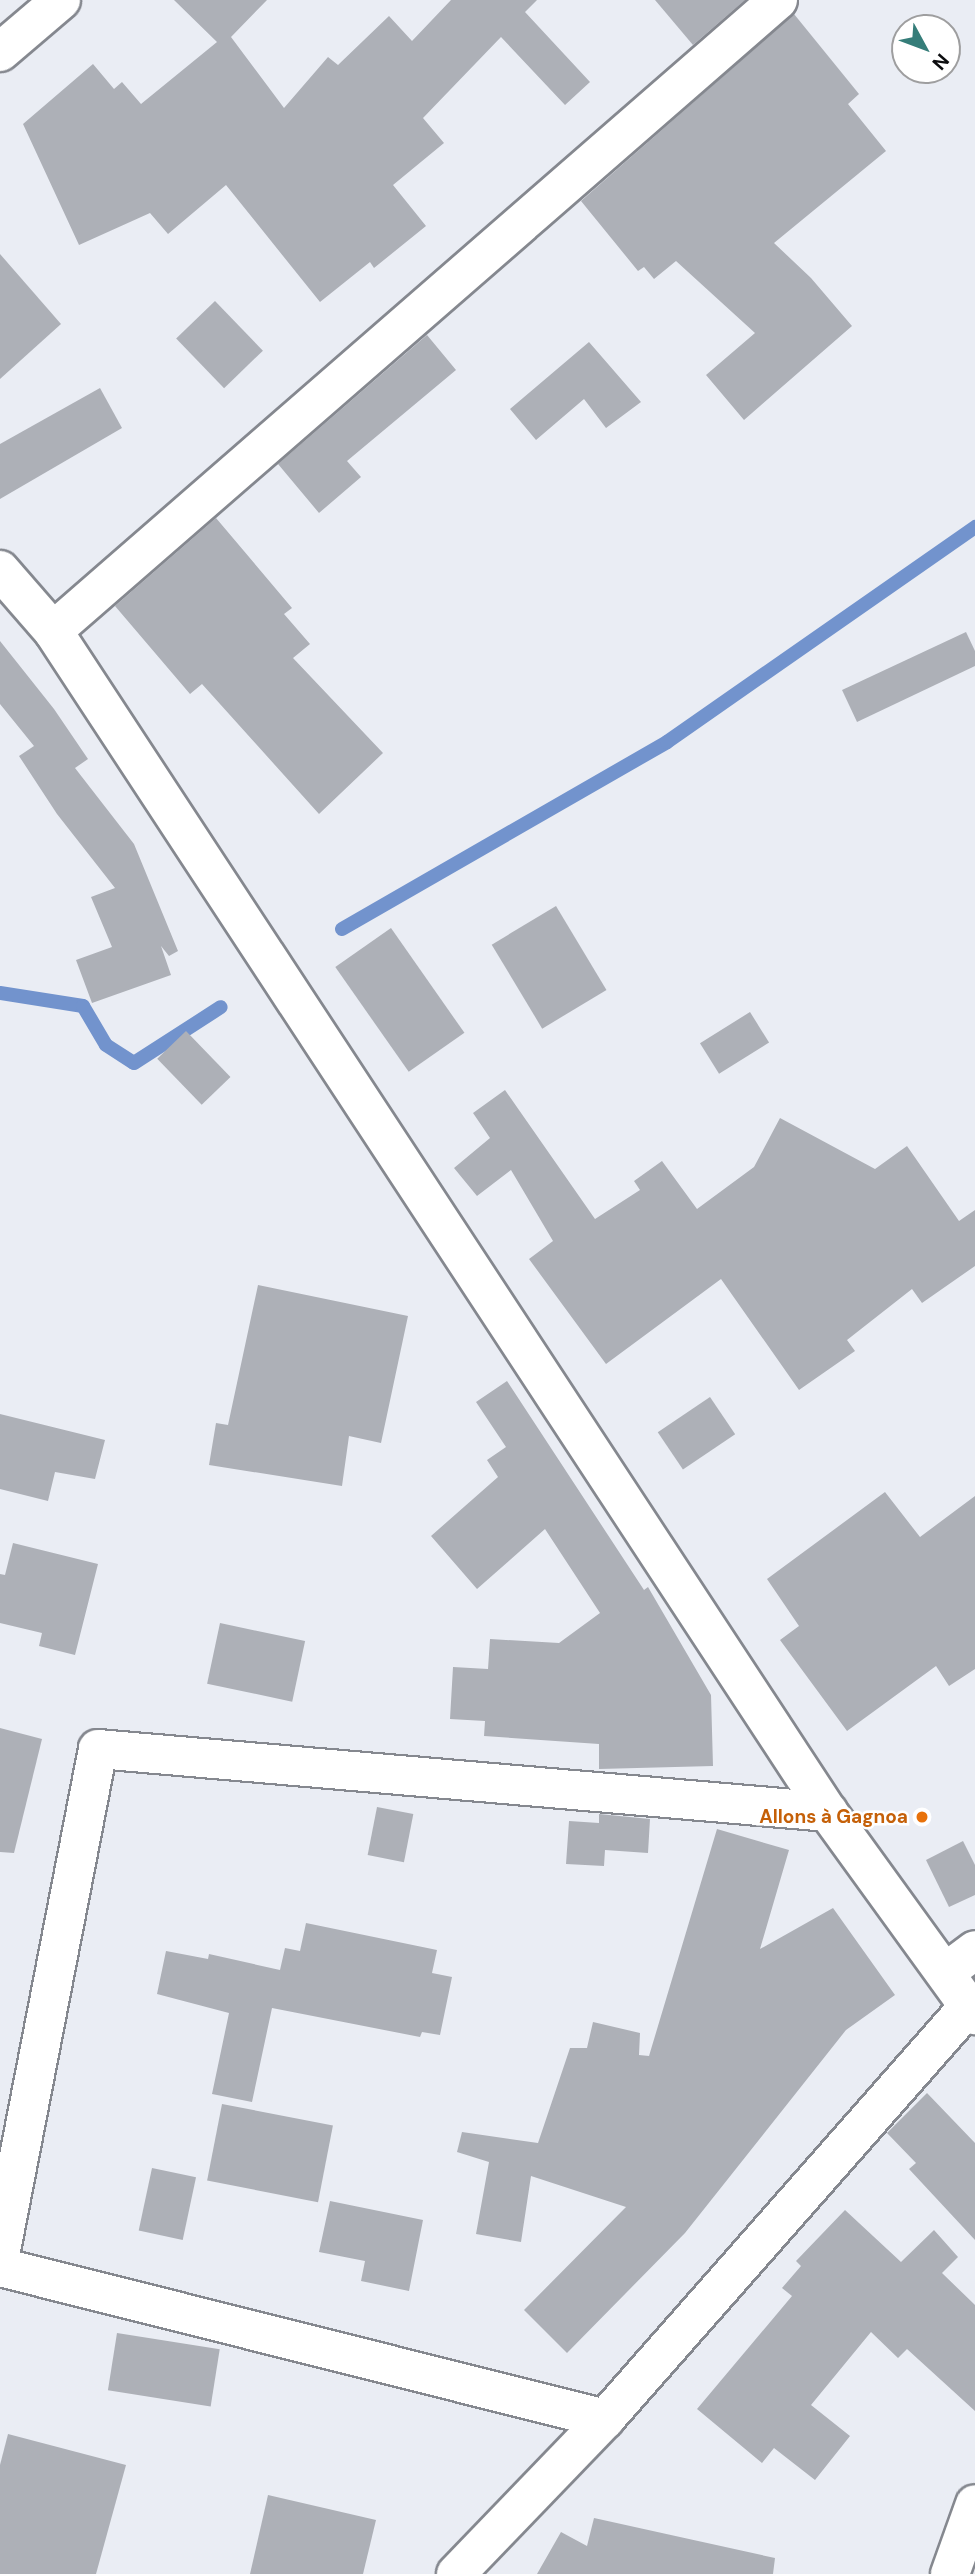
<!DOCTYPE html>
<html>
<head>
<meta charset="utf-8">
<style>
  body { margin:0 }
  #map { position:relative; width:975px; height:2574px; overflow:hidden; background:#eaedf4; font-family:"DM Sans",sans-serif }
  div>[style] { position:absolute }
  .stream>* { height:14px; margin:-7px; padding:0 7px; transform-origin:7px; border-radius:7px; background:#7293cd }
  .building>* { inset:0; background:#adb0b7; transform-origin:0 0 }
  .roads { filter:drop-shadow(2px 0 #85888f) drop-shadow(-2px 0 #85888f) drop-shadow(0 2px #85888f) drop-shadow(0 -2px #85888f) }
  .minor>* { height:38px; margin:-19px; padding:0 19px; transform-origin:19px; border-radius:19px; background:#fff }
  .dots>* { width:19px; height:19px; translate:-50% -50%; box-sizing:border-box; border:4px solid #fff; border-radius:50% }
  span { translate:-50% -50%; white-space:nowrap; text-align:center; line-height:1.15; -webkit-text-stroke:5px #fff; paint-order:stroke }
  .food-label { font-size:19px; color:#c56008; font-weight:700 }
  .right { translate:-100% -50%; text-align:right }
  .north { position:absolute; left:891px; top:14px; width:70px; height:70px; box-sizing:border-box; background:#fff; border:2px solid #9e9e9f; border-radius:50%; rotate:131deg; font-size:19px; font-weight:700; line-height:28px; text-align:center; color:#0c0d0f }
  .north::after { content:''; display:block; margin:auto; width:24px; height:32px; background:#357d79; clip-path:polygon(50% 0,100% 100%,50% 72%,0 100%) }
</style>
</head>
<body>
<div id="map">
  <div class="stream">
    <div style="left:342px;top:929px;width:375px;rotate:-29.9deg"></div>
    <div style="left:667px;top:742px;width:376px;rotate:-34.9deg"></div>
    <div style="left:0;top:993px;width:84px;rotate:8.9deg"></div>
    <div style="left:83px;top:1006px;width:45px;rotate:59.5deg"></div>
    <div style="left:106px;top:1045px;width:33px;rotate:33deg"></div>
    <div style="left:134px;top:1063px;width:103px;rotate:-32.8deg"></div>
  </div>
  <div class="building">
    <div style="clip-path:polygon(174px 0,267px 0,231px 37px,284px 108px,328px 57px,338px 65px,389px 16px,412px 41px,451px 0,537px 0,525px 12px,590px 82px,565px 105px,501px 37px,423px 118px,444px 143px,393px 185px,426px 226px,374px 268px,370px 262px,320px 302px,226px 185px,168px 234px,150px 213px,79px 245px,23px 124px,93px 64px,114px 89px,122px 82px,141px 104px,217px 42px)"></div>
    <div style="clip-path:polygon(655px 0,745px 0,693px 45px)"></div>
    <div style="clip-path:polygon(794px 14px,859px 94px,848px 104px,886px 151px,774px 243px,811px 278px,852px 326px,744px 420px,706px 375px,755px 333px,676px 261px,654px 279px,644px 267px,638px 271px,581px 201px)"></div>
    <div style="clip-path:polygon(0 254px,61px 324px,0 379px)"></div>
    <div style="left:215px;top:301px;width:69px;height:54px;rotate:46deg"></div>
    <div style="clip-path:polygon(427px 335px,456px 370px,347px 461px,361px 477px,319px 513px,278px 464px)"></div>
    <div style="clip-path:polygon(589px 342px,641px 402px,606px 428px,584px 399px,536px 440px,510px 409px)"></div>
    <div style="clip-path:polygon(100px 388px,122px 428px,0 499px,0 444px)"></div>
    <div style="clip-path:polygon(216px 518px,292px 608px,284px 614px,310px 644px,293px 658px,383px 753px,319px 814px,202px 684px,190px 694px,115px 606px)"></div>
    <div style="clip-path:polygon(966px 632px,975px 651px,975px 666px,857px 722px,842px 690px)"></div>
    <div style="clip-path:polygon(0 641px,54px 709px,88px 759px,75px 768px,134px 844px,178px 951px,169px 956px,161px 946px,171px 975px,92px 1003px,76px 960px,112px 947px,91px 897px,115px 888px,57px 814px,19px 756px,34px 746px,0 704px)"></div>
    <div style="left:556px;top:906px;width:98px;height:75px;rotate:59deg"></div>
    <div style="left:391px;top:928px;width:128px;height:68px;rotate:55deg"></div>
    <div style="left:750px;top:1012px;width:36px;height:59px;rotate:58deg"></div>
    <div style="left:186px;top:1031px;width:64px;height:40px;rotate:46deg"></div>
    <div style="clip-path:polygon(505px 1090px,595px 1219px,640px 1190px,634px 1181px,662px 1161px,697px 1209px,754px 1167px,780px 1118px,875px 1169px,907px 1146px,959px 1221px,975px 1210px,975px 1266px,922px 1303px,912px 1289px,847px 1340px,855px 1351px,799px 1390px,721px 1279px,606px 1364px,529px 1259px,553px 1241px,511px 1170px,477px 1196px,454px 1168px,490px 1138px,473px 1113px)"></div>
    <div style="clip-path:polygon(258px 1285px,408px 1316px,381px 1443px,349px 1436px,342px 1486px,209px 1465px,216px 1423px,228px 1425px)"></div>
    <div style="clip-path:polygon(507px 1381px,644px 1590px,648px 1587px,711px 1695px,713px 1766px,599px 1769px,599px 1744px,484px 1736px,485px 1721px,450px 1719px,453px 1667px,488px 1669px,490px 1639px,559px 1643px,600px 1613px,545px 1529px,477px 1589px,431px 1536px,498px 1477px,487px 1460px,506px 1447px,476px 1402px)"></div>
    <div style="left:710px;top:1397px;width:45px;height:63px;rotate:56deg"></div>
    <div style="clip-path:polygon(0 1414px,105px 1440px,95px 1479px,55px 1472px,48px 1501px,0 1489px)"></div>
    <div style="clip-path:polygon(885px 1492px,920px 1537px,975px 1496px,975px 1669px,949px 1686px,936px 1666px,847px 1731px,780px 1640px,799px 1626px,767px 1579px)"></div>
    <div style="clip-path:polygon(13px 1543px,98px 1564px,75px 1655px,39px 1646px,42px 1633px,0 1623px,0 1574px,5px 1575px)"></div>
    <div style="left:220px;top:1623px;width:87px;height:62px;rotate:12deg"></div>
    <div style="clip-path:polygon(0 1728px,42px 1739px,14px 1853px,0 1852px)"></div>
    <div style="left:377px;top:1807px;width:37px;height:49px;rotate:11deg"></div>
    <div style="clip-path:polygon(599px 1814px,650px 1819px,648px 1853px,605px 1850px,604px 1866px,566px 1864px,569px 1821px,599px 1823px)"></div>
    <div style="clip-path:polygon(717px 1829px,789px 1850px,760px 1949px,833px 1908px,895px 1995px,846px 2030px,685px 2233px,567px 2353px,524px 2310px,626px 2207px,531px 2176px,521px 2242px,476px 2234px,489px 2162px,457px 2152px,462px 2132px,538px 2143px,570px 2048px,587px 2048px,593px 2022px,640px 2033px,639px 2055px,649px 2056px)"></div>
    <div style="clip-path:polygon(963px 1841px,975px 1865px,975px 1895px,949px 1907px,926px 1860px)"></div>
    <div style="clip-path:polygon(306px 1923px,437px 1950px,432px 1973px,452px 1977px,440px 2035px,422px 2032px,420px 2037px,272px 2008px,252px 2102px,212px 2094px,229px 2013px,157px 1994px,166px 1951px,208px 1959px,209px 1954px,280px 1970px,285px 1948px,300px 1951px)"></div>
    <div style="clip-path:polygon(927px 2093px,975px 2143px,975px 2240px,909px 2169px,916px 2163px,887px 2133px)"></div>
    <div style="left:222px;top:2104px;width:113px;height:78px;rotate:11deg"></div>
    <div style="left:152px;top:2168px;width:45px;height:64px;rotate:12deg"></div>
    <div style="clip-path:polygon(330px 2201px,423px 2220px,409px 2291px,361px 2281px,365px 2261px,319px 2252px)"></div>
    <div style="clip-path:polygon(845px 2210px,901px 2262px,934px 2230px,958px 2257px,942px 2273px,975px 2305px,975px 2411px,907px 2349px,898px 2358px,871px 2332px,811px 2405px,850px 2436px,815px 2480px,774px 2448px,762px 2463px,697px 2409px,792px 2296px,782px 2288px,801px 2266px,796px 2261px)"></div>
    <div style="left:117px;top:2333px;width:104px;height:58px;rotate:9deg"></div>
    <div style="clip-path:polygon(8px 2434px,126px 2465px,96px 2574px,0 2574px,0 2465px)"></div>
    <div style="clip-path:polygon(268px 2495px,376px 2520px,363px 2574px,250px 2574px)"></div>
    <div style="clip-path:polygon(594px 2518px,775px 2558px,773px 2574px,537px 2574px,561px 2532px,587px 2546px)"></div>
  </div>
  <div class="roads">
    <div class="minor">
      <div style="left:0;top:52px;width:80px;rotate:-40.4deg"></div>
      <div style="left:0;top:570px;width:81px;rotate:49deg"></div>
      <div style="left:53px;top:631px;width:1413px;rotate:56.73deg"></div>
      <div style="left:828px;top:1812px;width:251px;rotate:54.1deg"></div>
      <div style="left:53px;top:631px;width:961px;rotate:-41.03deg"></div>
      <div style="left:946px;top:1972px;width:36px;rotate:-37deg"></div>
      <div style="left:0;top:2255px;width:515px;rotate:-79.04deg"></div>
      <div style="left:98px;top:1749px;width:733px;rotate:4.93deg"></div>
      <div style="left:0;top:2267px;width:624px;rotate:14.1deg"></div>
      <div style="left:456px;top:2574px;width:215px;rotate:-46.1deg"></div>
      <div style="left:605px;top:2419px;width:551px;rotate:-48.61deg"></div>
      <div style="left:950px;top:2574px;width:74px;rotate:-70.3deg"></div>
    </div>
  </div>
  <div class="dots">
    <div style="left:922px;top:1817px;background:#e8710a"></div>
  </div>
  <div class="food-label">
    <span class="right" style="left:908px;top:1817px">Allons à Gagnoa</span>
  </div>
  <div class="north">N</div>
</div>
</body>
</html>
